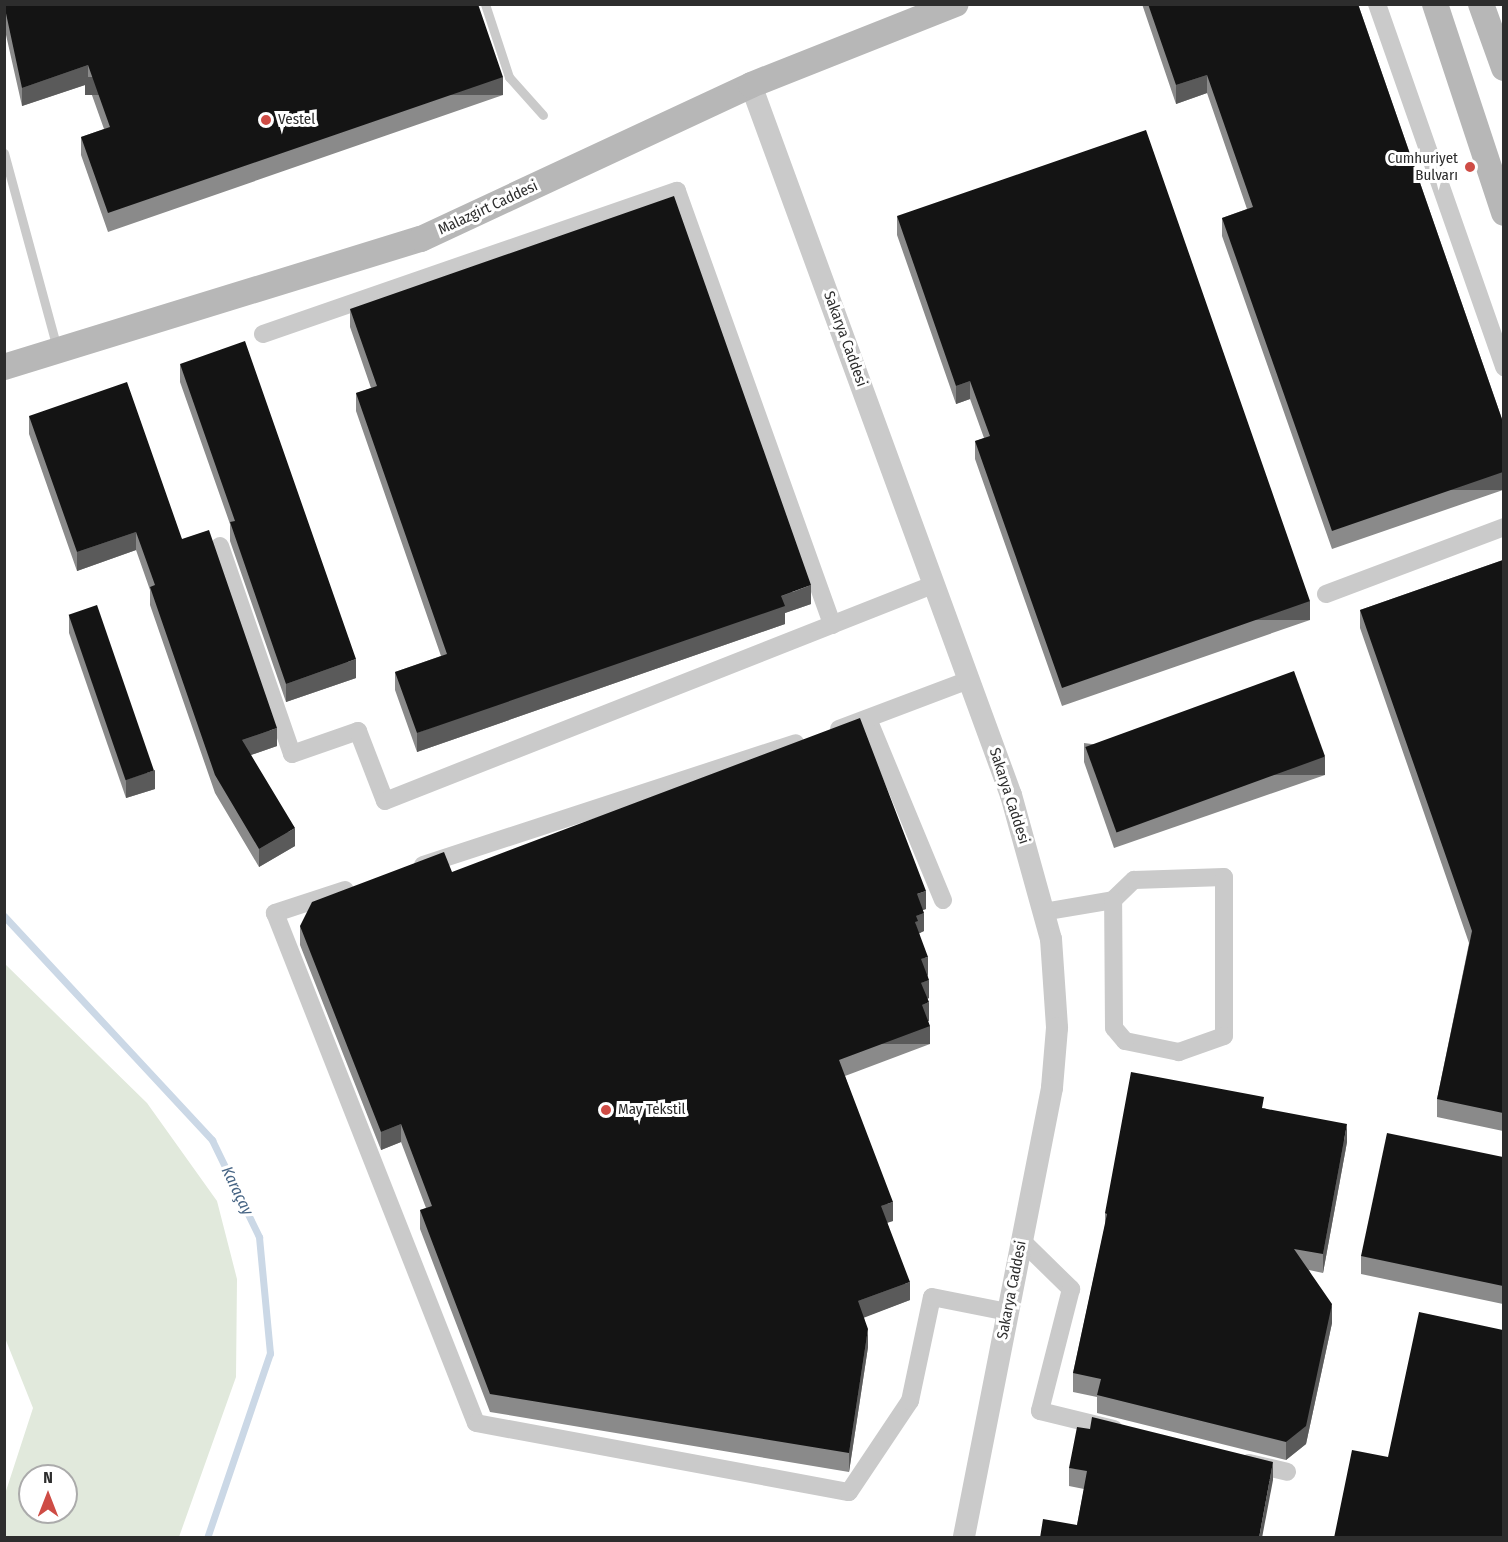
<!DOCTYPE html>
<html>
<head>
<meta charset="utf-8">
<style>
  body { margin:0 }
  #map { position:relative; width:1508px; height:1542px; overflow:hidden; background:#fff; font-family:"Fira Sans Condensed",sans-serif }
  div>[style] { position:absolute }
  .green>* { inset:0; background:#e1e9dc }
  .stream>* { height:7px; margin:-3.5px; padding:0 3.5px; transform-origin:3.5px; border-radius:3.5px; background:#cbd8e6 }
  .service>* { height:9px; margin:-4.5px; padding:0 4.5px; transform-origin:4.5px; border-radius:4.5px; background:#cacaca }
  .minor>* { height:18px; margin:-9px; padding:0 9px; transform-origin:9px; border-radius:9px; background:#cacaca }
  .tertiary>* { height:22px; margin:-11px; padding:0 11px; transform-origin:11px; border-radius:11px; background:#cacaca }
  .secondary>* { height:26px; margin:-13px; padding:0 13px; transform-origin:13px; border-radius:13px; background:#b7b7b7 }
  .wall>* { inset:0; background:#8a8a8a }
  .shaded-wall>* { inset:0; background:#5a5a5a; transform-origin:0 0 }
  .building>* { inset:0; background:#141414; transform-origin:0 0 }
  .dots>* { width:16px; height:16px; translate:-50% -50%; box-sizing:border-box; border:3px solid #fff; border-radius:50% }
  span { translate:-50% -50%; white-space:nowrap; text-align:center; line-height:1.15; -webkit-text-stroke:6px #fff; paint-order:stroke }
  .poi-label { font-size:15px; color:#2d2d2d }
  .left { translate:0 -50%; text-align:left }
  .right { translate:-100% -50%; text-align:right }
  .street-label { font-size:15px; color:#2d2d2d }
  .water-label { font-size:16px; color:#466484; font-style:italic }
  .frame { position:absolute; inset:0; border:6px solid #2d2d2d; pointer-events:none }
  .north { position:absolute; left:18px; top:1464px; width:60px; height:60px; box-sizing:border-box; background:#fff; border:2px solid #ababab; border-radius:50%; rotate:0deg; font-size:16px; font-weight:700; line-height:24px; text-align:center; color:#2d2d2d }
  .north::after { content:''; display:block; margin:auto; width:21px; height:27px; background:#ce4c45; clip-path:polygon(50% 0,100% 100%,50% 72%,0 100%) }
</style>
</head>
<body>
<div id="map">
  <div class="green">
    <div style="clip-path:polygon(evenodd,4px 963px,147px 1103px,217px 1201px,237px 1279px,236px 1377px,179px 1537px,5px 1537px,5px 1494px,33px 1408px,5px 1338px,4px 963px,30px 1476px,66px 1476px,66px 1512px,30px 1512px,30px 1476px)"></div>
  </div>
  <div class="stream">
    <div style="left:4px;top:916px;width:306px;rotate:47.1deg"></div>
    <div style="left:212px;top:1140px;width:108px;rotate:64.1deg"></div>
    <div style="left:259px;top:1237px;width:117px;rotate:84.6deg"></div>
    <div style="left:270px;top:1353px;width:195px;rotate:108.8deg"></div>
  </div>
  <div class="service">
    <div style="left:485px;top:4px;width:77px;rotate:71.8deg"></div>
    <div style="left:509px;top:77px;width:51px;rotate:48.2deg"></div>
    <div style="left:4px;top:153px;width:202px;rotate:74.8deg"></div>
  </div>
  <div class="minor">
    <div style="left:1377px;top:4px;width:385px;rotate:70.7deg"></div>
    <div style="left:263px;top:334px;width:438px;rotate:-19.1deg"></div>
    <div style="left:677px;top:191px;width:461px;rotate:70.3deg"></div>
    <div style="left:220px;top:546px;width:220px;rotate:70.9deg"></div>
    <div style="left:292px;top:754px;width:70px;rotate:-19.2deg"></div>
    <div style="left:358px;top:731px;width:75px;rotate:68.9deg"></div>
    <div style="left:385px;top:801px;width:591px;rotate:-21.53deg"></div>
    <div style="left:1326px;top:594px;width:190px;rotate:-20.6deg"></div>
    <div style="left:868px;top:719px;width:196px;rotate:67.5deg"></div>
    <div style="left:839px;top:729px;width:139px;rotate:-20.7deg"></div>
    <div style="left:423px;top:865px;width:392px;rotate:-18.1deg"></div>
    <div style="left:345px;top:890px;width:74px;rotate:161.8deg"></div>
    <div style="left:275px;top:913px;width:548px;rotate:68.49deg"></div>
    <div style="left:476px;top:1423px;width:379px;rotate:10.5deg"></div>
    <div style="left:849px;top:1492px;width:110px;rotate:-56.2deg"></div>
    <div style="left:910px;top:1401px;width:106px;rotate:-78.1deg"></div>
    <div style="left:932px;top:1297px;width:77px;rotate:11.2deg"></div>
    <div style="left:1043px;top:912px;width:71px;rotate:-9.7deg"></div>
    <div style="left:1113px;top:900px;width:29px;rotate:-44deg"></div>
    <div style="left:1134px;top:880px;width:90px;rotate:-1.9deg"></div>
    <div style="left:1224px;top:877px;width:159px;rotate:90deg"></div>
    <div style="left:1224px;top:1036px;width:48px;rotate:160.4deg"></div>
    <div style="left:1179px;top:1052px;width:55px;rotate:-168.5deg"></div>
    <div style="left:1125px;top:1041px;width:17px;rotate:-130deg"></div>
    <div style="left:1114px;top:1028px;width:128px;rotate:-90.4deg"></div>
    <div style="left:1022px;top:1241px;width:69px;rotate:44.4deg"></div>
    <div style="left:1071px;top:1289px;width:126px;rotate:104.3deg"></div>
    <div style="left:1040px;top:1411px;width:76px;rotate:13.7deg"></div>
    <div style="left:1249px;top:1463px;width:39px;rotate:13deg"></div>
  </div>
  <div class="tertiary">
    <div style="left:751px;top:85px;width:756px;rotate:69.89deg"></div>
    <div style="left:1011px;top:795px;width:149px;rotate:74.5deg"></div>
    <div style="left:1051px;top:939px;width:89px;rotate:86.1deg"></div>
    <div style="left:1057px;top:1028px;width:60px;rotate:94.8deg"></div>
    <div style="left:1052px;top:1088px;width:459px;rotate:101.1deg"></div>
  </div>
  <div class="secondary">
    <div style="left:1435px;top:4px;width:220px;rotate:71.7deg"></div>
    <div style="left:1481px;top:4px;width:68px;rotate:70.2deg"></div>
    <div style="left:4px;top:367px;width:436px;rotate:-17.1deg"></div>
    <div style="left:421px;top:239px;width:364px;rotate:-25deg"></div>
    <div style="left:751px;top:85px;width:220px;rotate:-21.6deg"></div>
  </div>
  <div class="wall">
    <div style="clip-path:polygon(4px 4px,503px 95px,108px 232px,81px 155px,81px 137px,104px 129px,88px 84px,22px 106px,4px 26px)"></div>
    <div style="clip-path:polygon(1142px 4px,1358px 4px,1503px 422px,1503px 490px,1332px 549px,1222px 236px,1222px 218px,1247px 209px,1207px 93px,1176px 104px)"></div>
    <div style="clip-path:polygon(897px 216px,1310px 620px,1062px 706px,975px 459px,975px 441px,984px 438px,970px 399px,956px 404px,897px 235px)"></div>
    <div style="clip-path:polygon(350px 309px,811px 604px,785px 613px,785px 624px,417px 752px,395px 690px,395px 672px,441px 656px,356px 411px,356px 393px,371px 388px,350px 327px)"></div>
    <div style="clip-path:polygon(180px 364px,356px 678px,286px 702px,230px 541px,230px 524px,180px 382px)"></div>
    <div style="clip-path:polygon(29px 416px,182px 539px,277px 746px,251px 755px,295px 846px,259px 867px,215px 793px,150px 605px,150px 590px,136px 550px,77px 571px,29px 434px)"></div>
    <div style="clip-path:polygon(1503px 560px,1503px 1131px,1437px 1117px,1437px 1099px,1469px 943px,1360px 628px,1360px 610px)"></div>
    <div style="clip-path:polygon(69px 615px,155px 789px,126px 798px,69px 633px)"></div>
    <div style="clip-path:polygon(1084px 743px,1325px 775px,1114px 848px,1084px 762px)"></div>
    <div style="clip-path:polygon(452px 872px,926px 909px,923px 910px,924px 931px,919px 933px,928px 975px,929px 998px,927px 999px,929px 1021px,928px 1021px,930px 1044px,845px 1076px,893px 1221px,887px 1222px,910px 1300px,864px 1317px,868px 1347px,849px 1472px,490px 1412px,420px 1229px,420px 1210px,426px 1208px,401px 1142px,381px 1150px,300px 945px,300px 926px)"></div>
    <div style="clip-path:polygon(1264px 1108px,1347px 1142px,1323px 1273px,1309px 1270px,1332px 1323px,1306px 1444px,1286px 1460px,1097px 1413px,1097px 1397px,1073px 1392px,1073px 1373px,1105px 1226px,1105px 1213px)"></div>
    <div style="clip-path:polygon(1503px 1157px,1503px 1304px,1361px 1274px,1361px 1256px)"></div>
    <div style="clip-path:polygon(1069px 1468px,1273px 1480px,1077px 1525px,1084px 1489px,1069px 1486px)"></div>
  </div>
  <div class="shaded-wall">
    <div style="clip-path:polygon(88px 65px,88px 84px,22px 106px,22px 88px)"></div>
    <div style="clip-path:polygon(1207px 75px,1207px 93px,1176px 104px,1176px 85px)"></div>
    <div style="left:503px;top:77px;width:18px;height:418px;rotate:90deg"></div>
    <div style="clip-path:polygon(970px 381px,970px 399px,956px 404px,956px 386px)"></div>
    <div style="left:1503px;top:472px;width:18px;height:181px;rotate:90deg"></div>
    <div style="clip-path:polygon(136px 532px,136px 550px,77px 571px,77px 552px)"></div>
    <div style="clip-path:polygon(811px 585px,811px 604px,785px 613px,785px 624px,417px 752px,417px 733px)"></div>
    <div style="left:1310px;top:601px;width:19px;height:263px;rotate:90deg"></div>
    <div style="clip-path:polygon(356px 659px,356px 678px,286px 702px,286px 684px)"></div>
    <div style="clip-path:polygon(277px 728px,277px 746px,242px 758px,242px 740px)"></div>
    <div style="left:1325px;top:757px;width:18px;height:223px;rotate:90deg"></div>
    <div style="clip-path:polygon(155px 770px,155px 789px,126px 798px,126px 780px)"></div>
    <div style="clip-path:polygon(295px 828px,295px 846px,259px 867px,259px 849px)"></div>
    <div style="clip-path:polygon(926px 891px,926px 909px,917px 912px,917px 894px)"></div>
    <div style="clip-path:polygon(924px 913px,924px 931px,918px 934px,915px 922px,916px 916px)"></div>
    <div style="clip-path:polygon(928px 957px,928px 975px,921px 977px,921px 959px)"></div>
    <div style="clip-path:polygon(929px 980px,929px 998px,921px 1001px,921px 983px)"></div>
    <div style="clip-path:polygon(929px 1002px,929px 1021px,922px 1023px,922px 1005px)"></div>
    <div style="left:930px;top:1026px;width:18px;height:97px;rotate:90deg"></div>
    <div style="clip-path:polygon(401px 1124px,401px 1142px,381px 1150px,381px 1132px)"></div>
    <div style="clip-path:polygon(1347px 1124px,1347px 1142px,1323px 1273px,1323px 1254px)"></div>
    <div style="clip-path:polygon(893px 1202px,893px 1221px,881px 1225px,881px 1206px)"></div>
    <div style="clip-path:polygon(910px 1282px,910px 1300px,858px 1320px,858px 1301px)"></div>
    <div style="clip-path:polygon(1332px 1304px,1332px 1323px,1306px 1444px,1286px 1460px,1286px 1442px)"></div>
    <div style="clip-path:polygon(868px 1329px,868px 1347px,849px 1472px,849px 1453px)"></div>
    <div style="clip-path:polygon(1273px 1462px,1273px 1480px,1262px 1538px,1259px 1538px)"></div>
  </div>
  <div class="building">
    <div style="clip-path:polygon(4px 4px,478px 4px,503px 77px,108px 213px,81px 137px,110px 127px,88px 65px,22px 88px)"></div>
    <div style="clip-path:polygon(1148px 4px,1358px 4px,1503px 422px,1503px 472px,1332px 531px,1222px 218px,1253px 207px,1207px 75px,1176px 85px)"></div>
    <div style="clip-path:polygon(1146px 130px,1310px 601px,1062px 688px,975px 441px,990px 436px,970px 381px,956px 386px,897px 216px)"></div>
    <div style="clip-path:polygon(674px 196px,811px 585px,781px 596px,785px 606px,417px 733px,395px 672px,447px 654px,356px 393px,377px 386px,350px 309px)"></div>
    <div style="clip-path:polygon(245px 341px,356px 659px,286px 684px,230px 522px,235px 521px,180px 364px)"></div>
    <div style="clip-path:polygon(127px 382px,182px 539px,209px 530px,277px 728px,242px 740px,295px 828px,259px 849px,215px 775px,150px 587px,155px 585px,136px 532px,77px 552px,29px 416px)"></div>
    <div style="clip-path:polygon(1503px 560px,1503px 1113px,1437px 1099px,1472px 931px,1360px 610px)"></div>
    <div style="left:97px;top:605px;width:175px;height:30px;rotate:71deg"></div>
    <div style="left:1294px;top:671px;width:91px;height:222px;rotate:70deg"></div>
    <div style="clip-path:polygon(860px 718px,926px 891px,917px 894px,924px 913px,916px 916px,918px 921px,915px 922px,928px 957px,921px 959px,929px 980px,921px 983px,929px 1002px,922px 1005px,930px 1026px,839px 1060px,893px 1202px,881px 1206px,910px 1282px,858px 1301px,868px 1329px,849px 1453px,490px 1394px,420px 1210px,432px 1206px,401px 1124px,381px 1132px,300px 926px,312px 902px,444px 852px,452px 872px)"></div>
    <div style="clip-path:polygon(1131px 1072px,1264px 1097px,1262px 1108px,1347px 1124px,1323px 1254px,1294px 1249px,1332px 1304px,1306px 1426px,1286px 1442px,1097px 1395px,1101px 1379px,1073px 1373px,1107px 1214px,1105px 1213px)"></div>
    <div style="clip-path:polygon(1387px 1133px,1503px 1157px,1503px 1286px,1361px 1256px)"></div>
    <div style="clip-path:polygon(1419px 1312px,1503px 1330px,1503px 1538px,1334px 1538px,1352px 1450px,1388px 1457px)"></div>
    <div style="clip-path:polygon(1092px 1417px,1273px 1462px,1259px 1538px,1040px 1538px,1043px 1519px,1077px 1525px,1087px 1471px,1069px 1468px,1077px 1427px,1090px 1429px)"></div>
  </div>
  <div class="dots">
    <div style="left:266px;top:120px;background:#ce4c45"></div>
    <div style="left:1470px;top:167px;background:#ce4c45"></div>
    <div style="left:606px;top:1110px;background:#ce4c45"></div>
  </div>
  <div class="poi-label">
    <span class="left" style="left:278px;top:120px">Vestel</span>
    <span class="right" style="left:1458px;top:167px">Cumhuriyet<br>Bulvarı</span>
    <span class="left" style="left:618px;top:1110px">May Tekstil</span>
  </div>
  <div class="street-label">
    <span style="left:488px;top:208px;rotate:-25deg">Malazgirt Caddesi</span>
    <span style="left:845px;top:339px;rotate:70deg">Sakarya Caddesi</span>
    <span style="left:1009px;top:796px;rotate:72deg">Sakarya Caddesi</span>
    <span style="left:1012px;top:1290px;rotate:-79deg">Sakarya Caddesi</span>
  </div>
  <div class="water-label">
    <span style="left:237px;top:1191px;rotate:64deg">Karaçay</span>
  </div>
  <div class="frame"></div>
  <div class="north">N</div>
</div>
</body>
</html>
